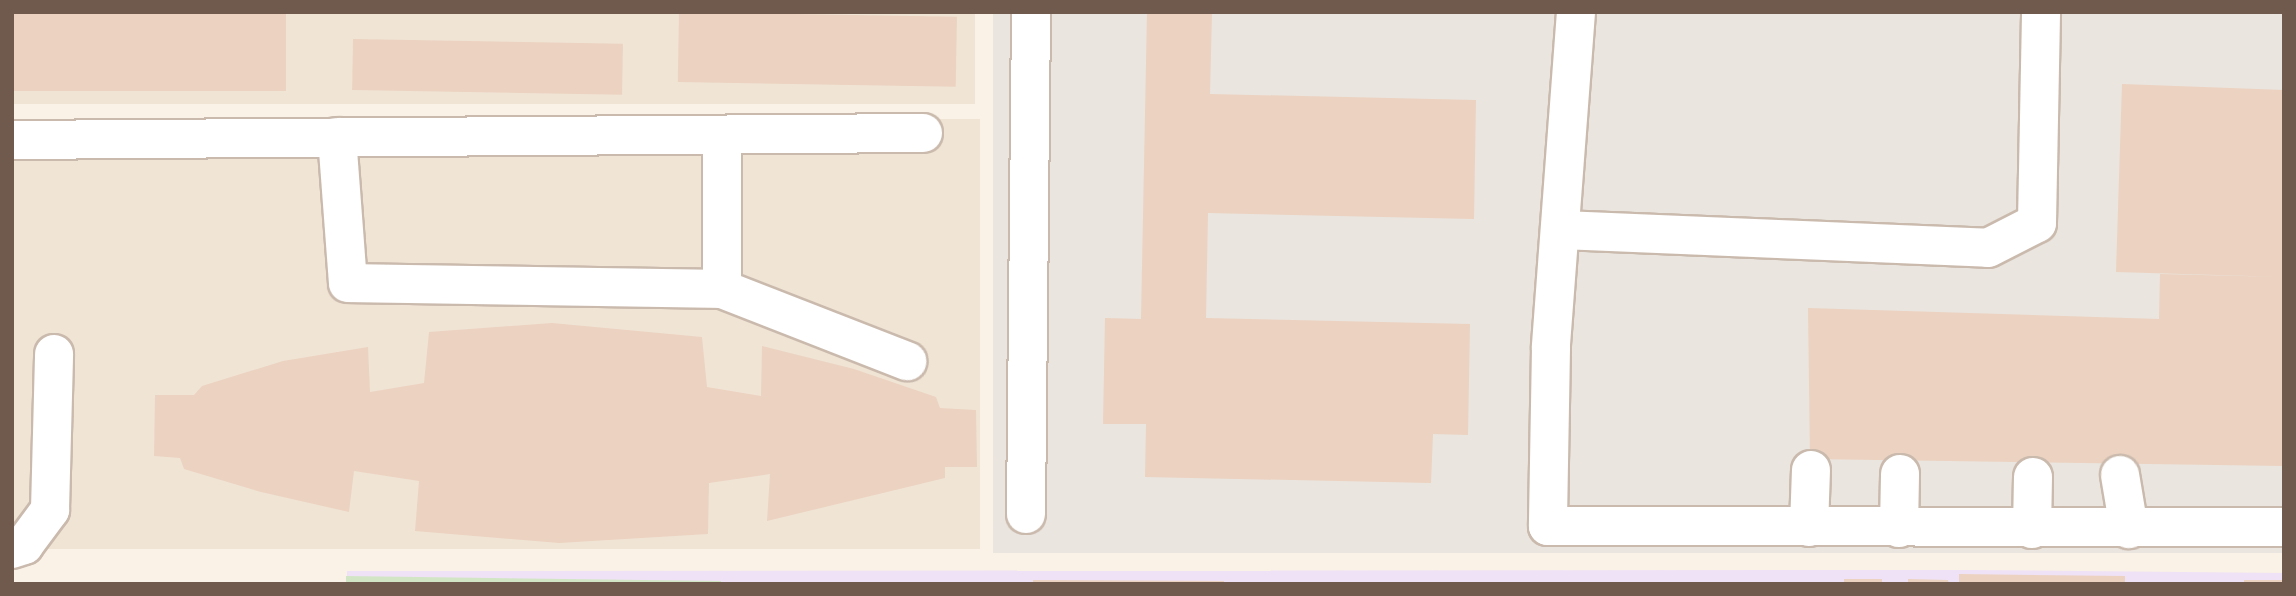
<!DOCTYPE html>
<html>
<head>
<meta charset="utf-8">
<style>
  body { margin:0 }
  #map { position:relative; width:2296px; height:596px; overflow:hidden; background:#faf2e6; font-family:"Fira Sans",sans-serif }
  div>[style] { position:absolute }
  .residential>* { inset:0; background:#f0e4d5; transform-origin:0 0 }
  .industrial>* { inset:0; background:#eae5df; transform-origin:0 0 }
  .education>* { inset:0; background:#efe2f6 }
  .green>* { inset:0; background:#d2e6c6 }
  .building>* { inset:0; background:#ecd2c0; transform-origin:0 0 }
  .roads { filter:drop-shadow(2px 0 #cabaad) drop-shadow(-2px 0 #cabaad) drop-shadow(0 2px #cabaad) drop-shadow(0 -2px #cabaad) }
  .minor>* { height:38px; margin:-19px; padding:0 19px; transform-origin:19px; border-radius:19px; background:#fff }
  span { translate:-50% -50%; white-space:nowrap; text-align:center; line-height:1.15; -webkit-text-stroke:6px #fdf6eb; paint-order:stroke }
  .frame { position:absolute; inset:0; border:14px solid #705a4d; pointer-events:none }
</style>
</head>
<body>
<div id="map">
  <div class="residential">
    <div style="left:12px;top:12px;width:963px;height:92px"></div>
    <div style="left:980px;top:119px;width:430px;height:968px;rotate:90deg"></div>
  </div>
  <div class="industrial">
    <div style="left:993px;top:12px;width:1291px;height:541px"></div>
  </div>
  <div class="education">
    <div style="clip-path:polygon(1973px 570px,2284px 573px,2284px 584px,347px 584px,347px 571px)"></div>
  </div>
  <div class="green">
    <div style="clip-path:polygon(346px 576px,721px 581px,721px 584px,346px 584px)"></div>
  </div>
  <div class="building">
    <div style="left:14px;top:12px;width:272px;height:79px"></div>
    <div style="left:679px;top:12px;width:278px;height:70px;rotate:1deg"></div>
    <div style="clip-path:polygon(1147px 12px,1212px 12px,1210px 94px,1476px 100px,1474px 219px,1208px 213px,1206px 318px,1470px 324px,1468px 435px,1433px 434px,1431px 483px,1145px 477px,1146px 424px,1103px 424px,1105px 318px,1141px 319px)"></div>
    <div style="left:353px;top:39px;width:270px;height:51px;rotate:1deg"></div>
    <div style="clip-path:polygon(2122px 84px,2284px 90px,2284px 466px,1810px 459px,1808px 308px,2159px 319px,2160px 274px,2283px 277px,2116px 272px)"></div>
    <div style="clip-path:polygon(552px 323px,702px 337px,707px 387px,761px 396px,762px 346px,854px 369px,936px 397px,940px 408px,976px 410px,977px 467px,945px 467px,945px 478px,767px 521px,770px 474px,709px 483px,708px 534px,559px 543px,415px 531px,419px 481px,354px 471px,349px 512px,261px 492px,184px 469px,180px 458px,154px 456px,155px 395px,194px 395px,202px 386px,283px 361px,368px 347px,370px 392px,424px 383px,429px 332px)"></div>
    <div style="clip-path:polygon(1959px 574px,2125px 576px,2125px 584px,1959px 584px)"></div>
    <div style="left:1844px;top:579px;width:38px;height:5px"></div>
    <div style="clip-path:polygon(1908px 579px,1948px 580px,1949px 584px,1908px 584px)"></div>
    <div style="clip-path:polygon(1033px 580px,1224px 581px,1224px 584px,1033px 584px)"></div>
    <div style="left:2244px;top:580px;width:40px;height:4px"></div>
  </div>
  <div class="roads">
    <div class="minor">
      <div style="left:1576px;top:12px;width:337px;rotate:94.3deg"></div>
      <div style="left:1551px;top:348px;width:178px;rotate:91deg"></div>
      <div style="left:1548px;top:526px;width:736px;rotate:0.08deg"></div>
      <div style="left:337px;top:137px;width:146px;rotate:85.7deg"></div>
      <div style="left:348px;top:283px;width:374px;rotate:0.9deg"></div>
      <div style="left:722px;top:289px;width:199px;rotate:21.3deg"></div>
      <div style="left:12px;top:140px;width:911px;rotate:-0.44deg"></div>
      <div style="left:1562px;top:230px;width:426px;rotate:2.4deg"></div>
      <div style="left:1988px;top:248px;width:55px;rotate:-27deg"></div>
      <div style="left:2037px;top:223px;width:211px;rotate:-88.9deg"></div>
      <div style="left:722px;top:289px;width:154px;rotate:-90deg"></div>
      <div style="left:2120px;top:475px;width:55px;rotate:80.5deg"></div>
      <div style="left:1026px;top:514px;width:502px;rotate:-89.43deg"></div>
      <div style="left:1809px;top:527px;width:57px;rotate:-88deg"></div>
      <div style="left:1899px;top:528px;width:54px;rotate:-88.9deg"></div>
      <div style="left:2032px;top:529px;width:52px;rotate:-88.9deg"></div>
      <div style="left:12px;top:549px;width:13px;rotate:-18deg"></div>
      <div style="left:24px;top:545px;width:44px;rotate:-53.4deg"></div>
      <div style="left:50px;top:510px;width:156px;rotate:-88.5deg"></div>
    </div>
  </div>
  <div class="frame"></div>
</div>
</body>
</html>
